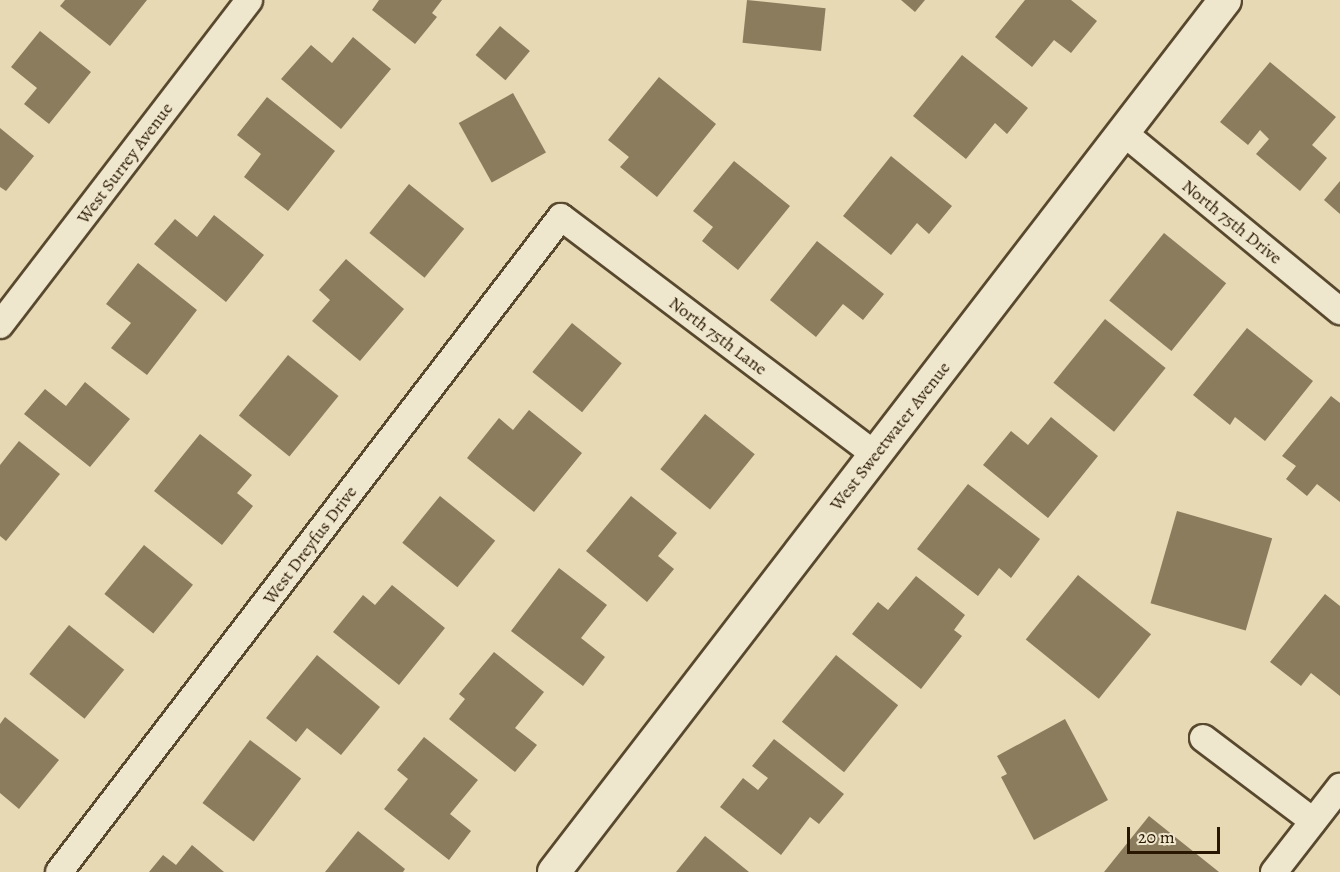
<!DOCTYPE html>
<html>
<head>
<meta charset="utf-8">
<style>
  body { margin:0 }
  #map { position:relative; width:1340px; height:872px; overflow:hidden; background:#e6d9b4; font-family:Alegreya,serif }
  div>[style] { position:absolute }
  .building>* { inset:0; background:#8b7c5e; transform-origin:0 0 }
  .roads { filter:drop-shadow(2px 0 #58482e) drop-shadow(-2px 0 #58482e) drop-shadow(0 2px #58482e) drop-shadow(0 -2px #58482e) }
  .minor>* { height:26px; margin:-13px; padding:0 13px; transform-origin:13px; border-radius:13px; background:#efe6ce }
  .tertiary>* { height:32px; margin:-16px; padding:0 16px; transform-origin:16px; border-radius:16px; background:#efe6ce }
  span { translate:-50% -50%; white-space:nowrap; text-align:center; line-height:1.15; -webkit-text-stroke:4.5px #efe6ce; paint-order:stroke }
  .street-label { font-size:18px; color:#291701 }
  .scale { position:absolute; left:1127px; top:827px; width:93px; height:27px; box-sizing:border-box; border:3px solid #291701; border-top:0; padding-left:8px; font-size:18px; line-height:21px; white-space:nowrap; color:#291701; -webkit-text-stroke:4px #efe6ce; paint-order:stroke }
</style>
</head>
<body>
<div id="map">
  <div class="building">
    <div style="clip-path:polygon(65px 0,147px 0,110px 46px,60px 6px)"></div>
    <div style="clip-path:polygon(379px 0,442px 0,432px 13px,437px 17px,415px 44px,372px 10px)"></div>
    <div style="left:747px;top:0;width:79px;height:43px;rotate:6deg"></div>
    <div style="clip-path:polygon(901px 0,925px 0,915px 12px)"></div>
    <div style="clip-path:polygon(1025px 0,1071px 0,1097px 21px,1071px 53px,1054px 40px,1032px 67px,995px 37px)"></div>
    <div style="left:500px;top:26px;width:39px;height:38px;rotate:40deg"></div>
    <div style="clip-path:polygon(40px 31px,91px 72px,49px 124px,24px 104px,37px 88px,11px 67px)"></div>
    <div style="clip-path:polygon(353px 37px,391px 69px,341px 129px,281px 79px,311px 45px,332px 63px)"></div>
    <div style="clip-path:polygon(962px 55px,1028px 108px,1007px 134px,995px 123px,966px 159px,913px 116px)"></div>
    <div style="clip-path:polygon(1270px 62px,1336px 117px,1312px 145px,1327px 158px,1300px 191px,1256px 154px,1269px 139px,1260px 130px,1248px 145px,1220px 122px)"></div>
    <div style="clip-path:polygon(659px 77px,716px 124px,657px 197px,620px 167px,629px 157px,608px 140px)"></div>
    <div style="left:513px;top:93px;width:68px;height:62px;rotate:61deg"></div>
    <div style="clip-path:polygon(267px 97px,335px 151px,288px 211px,244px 177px,261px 154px,237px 135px)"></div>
    <div style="clip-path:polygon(0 128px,34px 156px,6px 191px,0 187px)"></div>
    <div style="clip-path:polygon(891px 156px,952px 206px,929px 234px,917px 223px,891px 255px,843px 216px)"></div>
    <div style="clip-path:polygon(734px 161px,790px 206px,738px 270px,702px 241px,713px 227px,693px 211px)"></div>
    <div style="clip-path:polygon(1340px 181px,1340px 214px,1324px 200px)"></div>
    <div style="left:409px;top:184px;width:71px;height:63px;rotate:39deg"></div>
    <div style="clip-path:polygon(214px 215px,264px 255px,226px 302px,154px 244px,175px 219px,197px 237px)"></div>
    <div style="left:1164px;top:233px;width:80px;height:87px;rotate:39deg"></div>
    <div style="clip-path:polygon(817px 241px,884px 294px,863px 320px,843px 304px,816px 337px,770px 300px)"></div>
    <div style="clip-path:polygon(346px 259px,404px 309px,360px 361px,312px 321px,330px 300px,319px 290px)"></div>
    <div style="clip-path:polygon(138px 263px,197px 310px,147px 375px,111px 348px,131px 323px,106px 304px)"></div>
    <div style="left:1105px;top:319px;width:78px;height:82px;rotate:39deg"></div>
    <div style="left:572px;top:323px;width:64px;height:63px;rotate:39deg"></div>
    <div style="clip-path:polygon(1247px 328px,1313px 381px,1265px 441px,1235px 417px,1230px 425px,1193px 395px)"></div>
    <div style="left:288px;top:355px;width:65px;height:78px;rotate:39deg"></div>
    <div style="clip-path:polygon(85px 382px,130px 419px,90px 467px,24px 414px,45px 389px,66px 406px)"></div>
    <div style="clip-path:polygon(1331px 396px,1340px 403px,1340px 502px,1317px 484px,1307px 496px,1286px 479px,1296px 466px,1282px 456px)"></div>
    <div style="clip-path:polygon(529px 410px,582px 453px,534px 512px,467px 458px,499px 418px,513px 430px)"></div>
    <div style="left:705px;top:414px;width:64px;height:71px;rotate:39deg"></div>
    <div style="clip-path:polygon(1051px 417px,1098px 456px,1048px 518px,983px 465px,1011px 431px,1028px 445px)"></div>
    <div style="clip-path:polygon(200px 434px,252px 475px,237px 493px,253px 506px,222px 545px,154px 491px)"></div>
    <div style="clip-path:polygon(19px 441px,60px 474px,6px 541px,0 536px,0 465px)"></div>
    <div style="clip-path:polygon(968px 484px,1040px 539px,1011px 578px,999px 568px,978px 596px,917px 549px)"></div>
    <div style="left:440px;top:496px;width:71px;height:60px;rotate:39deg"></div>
    <div style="clip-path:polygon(631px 496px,677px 533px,658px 556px,674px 569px,647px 602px,586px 551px)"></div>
    <div style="left:1177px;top:511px;width:99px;height:96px;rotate:16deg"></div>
    <div style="left:144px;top:545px;width:63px;height:63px;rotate:39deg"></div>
    <div style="clip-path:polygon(559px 568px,607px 605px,581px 638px,605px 657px,583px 686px,511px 631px)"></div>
    <div style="left:1078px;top:575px;width:94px;height:83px;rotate:39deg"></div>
    <div style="clip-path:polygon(916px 576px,965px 615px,954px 630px,962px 636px,921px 689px,852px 634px,878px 602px,888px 610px)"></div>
    <div style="clip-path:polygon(392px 585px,445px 628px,399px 685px,333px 632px,363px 595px,375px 605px)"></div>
    <div style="clip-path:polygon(1325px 594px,1340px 606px,1340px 696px,1311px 673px,1301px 686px,1270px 662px)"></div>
    <div style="left:69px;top:625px;width:71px;height:63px;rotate:39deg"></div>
    <div style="clip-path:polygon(494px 652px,544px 692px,515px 728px,537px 745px,515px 772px,449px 719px,465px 699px,459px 694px)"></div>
    <div style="clip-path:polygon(317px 655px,380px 707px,341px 755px,307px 728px,296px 742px,266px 718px)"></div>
    <div style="left:836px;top:655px;width:80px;height:86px;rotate:39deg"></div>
    <div style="clip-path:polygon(5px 717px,59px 760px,19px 809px,0 793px,0 724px)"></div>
    <div style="clip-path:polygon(1065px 719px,1108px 800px,1034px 840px,1001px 777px,1007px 774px,997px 756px)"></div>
    <div style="clip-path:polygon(424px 737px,478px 780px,450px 814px,471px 831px,449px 860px,384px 809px,408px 779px,397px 770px)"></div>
    <div style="clip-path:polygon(774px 739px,844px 794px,819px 824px,810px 817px,781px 855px,720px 807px,743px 778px,758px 790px,768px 778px,752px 766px)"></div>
    <div style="left:250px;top:740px;width:64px;height:79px;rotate:37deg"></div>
    <div style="clip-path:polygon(1149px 816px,1219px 872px,1104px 872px)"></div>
    <div style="clip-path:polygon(358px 831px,405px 869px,403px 872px,325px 872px)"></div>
    <div style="clip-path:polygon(705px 836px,749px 872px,676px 872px)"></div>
    <div style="clip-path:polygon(192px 845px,224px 872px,149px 872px,163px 855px,176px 865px)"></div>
  </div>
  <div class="roads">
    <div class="minor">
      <div style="left:1124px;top:133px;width:280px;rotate:39.5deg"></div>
      <div style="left:0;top:325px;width:409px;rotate:-52.5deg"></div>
      <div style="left:1203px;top:738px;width:138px;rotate:37deg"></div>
      <div style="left:59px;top:872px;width:825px;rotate:-52.53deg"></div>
      <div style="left:561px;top:217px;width:395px;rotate:37.1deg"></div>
      <div style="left:1274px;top:872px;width:108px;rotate:-52.2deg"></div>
    </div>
    <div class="tertiary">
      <div style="left:554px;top:872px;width:1100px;rotate:-52.42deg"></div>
    </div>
  </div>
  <div class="street-label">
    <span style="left:125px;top:163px;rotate:-53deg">West Surrey Avenue</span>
    <span style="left:1232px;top:222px;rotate:39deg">North 75th Drive</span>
    <span style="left:718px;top:336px;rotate:37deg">North 75th Lane</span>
    <span style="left:890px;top:436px;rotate:-52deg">West Sweetwater Avenue</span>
    <span style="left:310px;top:545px;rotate:-53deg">West Dreyfus Drive</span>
  </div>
  <div class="scale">20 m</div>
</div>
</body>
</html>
